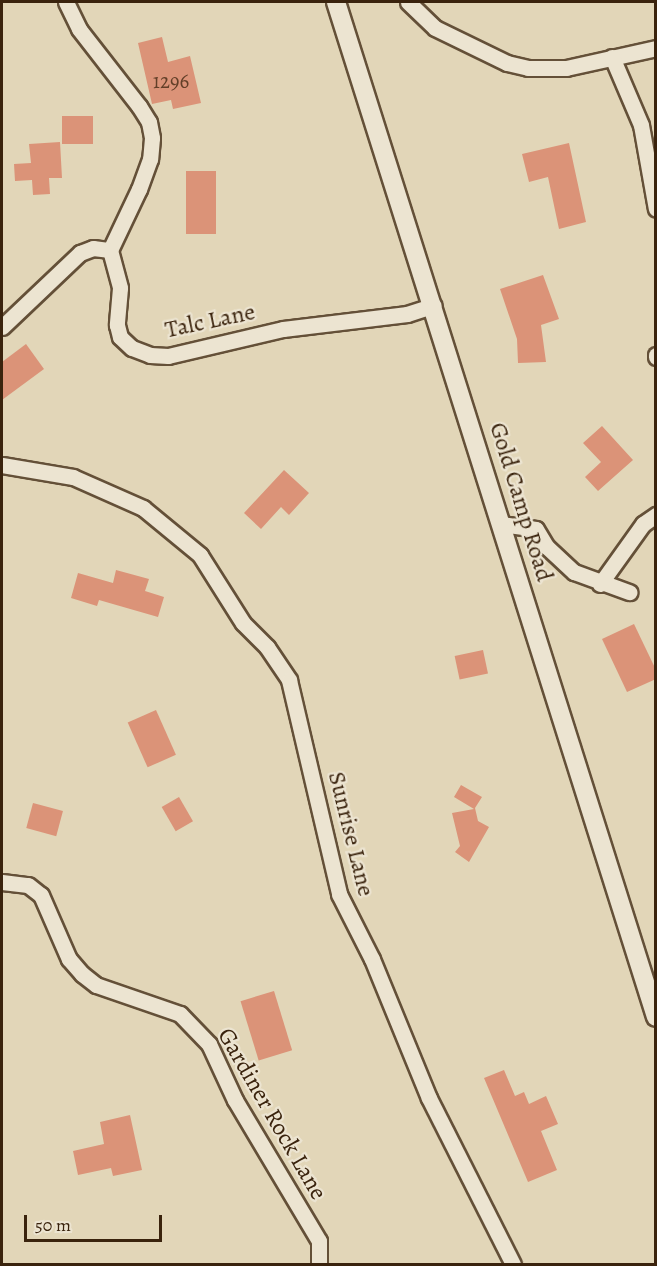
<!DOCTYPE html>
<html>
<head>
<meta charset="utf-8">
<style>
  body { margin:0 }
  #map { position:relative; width:657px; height:1266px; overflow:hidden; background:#e2d6b8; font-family:Alegreya,serif }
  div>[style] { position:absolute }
  .building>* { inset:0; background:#db9378; transform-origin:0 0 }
  .roads { filter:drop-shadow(2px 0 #645038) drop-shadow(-2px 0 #645038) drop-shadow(0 2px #645038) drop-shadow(0 -2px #645038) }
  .minor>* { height:15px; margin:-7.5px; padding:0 7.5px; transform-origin:7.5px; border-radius:7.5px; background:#ece4d1 }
  .tertiary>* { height:18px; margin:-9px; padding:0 9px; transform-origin:9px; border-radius:9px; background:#ece4d1 }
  span { translate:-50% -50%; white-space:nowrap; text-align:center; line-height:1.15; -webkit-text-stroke:4.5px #ece4d1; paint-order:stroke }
  .number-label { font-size:21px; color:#623f28 }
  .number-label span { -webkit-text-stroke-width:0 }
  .street-label { font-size:24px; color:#3a230d }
  .frame { position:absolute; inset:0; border:3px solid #3a230d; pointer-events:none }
  .scale { position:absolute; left:24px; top:1215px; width:138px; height:27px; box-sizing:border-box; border:3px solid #3a230d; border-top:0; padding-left:8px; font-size:18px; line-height:21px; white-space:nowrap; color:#3a230d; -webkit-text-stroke:4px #ece4d1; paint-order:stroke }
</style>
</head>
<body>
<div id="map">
  <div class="building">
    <div style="clip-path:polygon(162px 37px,168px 62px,190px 56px,201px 103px,173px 109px,171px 100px,152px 104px,138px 43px)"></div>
    <div style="left:62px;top:116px;width:31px;height:28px"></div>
    <div style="clip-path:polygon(60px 142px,62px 178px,49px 178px,50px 194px,33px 195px,32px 180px,15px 181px,14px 164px,31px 163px,29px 144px)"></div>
    <div style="clip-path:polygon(569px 143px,586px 222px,559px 229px,548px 177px,529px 182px,522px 154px)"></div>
    <div style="left:186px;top:171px;width:30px;height:63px"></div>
    <div style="clip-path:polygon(543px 275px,559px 319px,541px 325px,546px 362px,518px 363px,517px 339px,500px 289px)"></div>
    <div style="clip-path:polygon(26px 344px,44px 369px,2px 400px,2px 362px)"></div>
    <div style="clip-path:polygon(602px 426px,633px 460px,598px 491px,585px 477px,601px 462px,583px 443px)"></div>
    <div style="clip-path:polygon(284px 470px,309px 493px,289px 515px,281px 507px,261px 529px,244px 513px)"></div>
    <div style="clip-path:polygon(116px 570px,149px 579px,145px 591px,164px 597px,158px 617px,99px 600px,97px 606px,71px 598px,78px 573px,113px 583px)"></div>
    <div style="clip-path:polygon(634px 624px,656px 670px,656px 679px,627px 692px,602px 639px)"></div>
    <div style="left:483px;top:650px;width:24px;height:29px;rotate:78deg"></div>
    <div style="left:156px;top:710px;width:49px;height:31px;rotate:66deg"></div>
    <div style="clip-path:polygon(461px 785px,482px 797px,475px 808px,478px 821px,489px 827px,469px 862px,455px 852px,460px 846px,452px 813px,474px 809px,454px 797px)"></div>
    <div style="left:179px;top:797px;width:28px;height:20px;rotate:60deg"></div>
    <div style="left:33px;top:803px;width:31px;height:26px;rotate:15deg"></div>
    <div style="left:274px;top:991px;width:62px;height:35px;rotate:73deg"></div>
    <div style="clip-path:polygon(504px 1070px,515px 1096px,524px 1092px,529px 1104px,546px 1096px,558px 1124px,541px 1131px,557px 1170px,528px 1182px,484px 1078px)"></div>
    <div style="clip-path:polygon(130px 1115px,142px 1170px,113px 1176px,111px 1168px,78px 1175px,73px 1151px,104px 1144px,100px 1122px)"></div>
  </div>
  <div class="roads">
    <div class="minor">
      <div style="left:66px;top:2px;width:30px;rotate:64deg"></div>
      <div style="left:79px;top:29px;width:98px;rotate:52.1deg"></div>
      <div style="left:139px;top:106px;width:19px;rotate:58deg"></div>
      <div style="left:149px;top:122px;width:16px;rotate:79deg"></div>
      <div style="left:152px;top:138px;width:21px;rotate:95deg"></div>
      <div style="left:150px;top:159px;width:32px;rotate:110deg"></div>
      <div style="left:139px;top:189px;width:68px;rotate:115.4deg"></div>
      <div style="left:408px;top:2px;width:37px;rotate:44deg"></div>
      <div style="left:435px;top:28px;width:80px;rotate:25.9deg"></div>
      <div style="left:507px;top:63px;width:22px;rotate:13deg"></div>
      <div style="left:528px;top:68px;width:38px"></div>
      <div style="left:566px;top:68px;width:92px;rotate:-12.5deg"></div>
      <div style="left:612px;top:57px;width:74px;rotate:66.9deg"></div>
      <div style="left:641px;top:125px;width:85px;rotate:79.9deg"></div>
      <div style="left:110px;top:250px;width:39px;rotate:75deg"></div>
      <div style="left:120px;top:288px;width:37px;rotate:95deg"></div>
      <div style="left:117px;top:325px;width:12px;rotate:76deg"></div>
      <div style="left:120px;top:337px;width:16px;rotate:43deg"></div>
      <div style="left:132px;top:348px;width:19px;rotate:21deg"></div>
      <div style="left:150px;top:355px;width:18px;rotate:3deg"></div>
      <div style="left:168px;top:356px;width:118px;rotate:-13.2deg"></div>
      <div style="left:283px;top:329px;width:125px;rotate:-6.9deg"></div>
      <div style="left:407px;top:314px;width:28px;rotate:-18deg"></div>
      <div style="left:2px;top:327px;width:108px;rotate:-43.5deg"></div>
      <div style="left:80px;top:253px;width:14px;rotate:-21deg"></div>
      <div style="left:93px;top:248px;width:17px;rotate:7deg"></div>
      <div style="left:656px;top:355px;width:2px;rotate:90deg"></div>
      <div style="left:2px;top:465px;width:72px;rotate:9.6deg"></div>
      <div style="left:73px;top:477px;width:77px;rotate:23.9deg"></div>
      <div style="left:143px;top:508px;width:74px;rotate:39.5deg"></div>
      <div style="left:200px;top:555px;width:80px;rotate:57.7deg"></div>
      <div style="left:243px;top:623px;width:34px;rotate:45deg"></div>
      <div style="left:267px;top:647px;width:40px;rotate:56deg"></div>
      <div style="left:289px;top:680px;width:220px;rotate:76.8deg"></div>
      <div style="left:339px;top:894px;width:73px;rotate:63.1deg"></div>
      <div style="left:372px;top:959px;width:150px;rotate:67.7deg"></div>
      <div style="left:429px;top:1098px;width:186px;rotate:63.2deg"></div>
      <div style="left:501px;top:524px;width:35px;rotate:8deg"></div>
      <div style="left:536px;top:529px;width:21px;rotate:59deg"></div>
      <div style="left:547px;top:547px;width:37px;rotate:43deg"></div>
      <div style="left:574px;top:572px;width:59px;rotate:20deg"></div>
      <div style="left:600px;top:584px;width:74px;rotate:-54.4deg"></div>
      <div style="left:643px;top:524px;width:16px;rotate:-35deg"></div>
      <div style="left:2px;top:882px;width:26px;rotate:7deg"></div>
      <div style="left:28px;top:885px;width:16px;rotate:38deg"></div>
      <div style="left:41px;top:895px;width:70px;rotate:66.4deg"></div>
      <div style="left:69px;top:959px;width:20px;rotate:49deg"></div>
      <div style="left:82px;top:974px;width:18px;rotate:38deg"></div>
      <div style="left:96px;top:985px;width:89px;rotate:19deg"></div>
      <div style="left:180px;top:1014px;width:42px;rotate:46deg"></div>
      <div style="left:209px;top:1044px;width:62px;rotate:65.1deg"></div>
      <div style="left:235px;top:1100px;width:164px;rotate:59.2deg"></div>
      <div style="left:319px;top:1241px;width:23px;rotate:90deg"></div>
    </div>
    <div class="tertiary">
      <div style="left:336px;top:2px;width:1064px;rotate:72.5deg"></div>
    </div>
  </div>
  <div class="number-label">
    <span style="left:171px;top:81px">1296</span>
  </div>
  <div class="street-label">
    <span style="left:210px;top:321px;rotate:-12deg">Talc Lane</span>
    <span style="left:521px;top:502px;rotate:73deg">Gold Camp Road</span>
    <span style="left:351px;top:834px;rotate:76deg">Sunrise Lane</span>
    <span style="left:272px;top:1114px;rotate:60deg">Gardiner Rock Lane</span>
  </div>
  <div class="frame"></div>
  <div class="scale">50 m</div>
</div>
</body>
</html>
